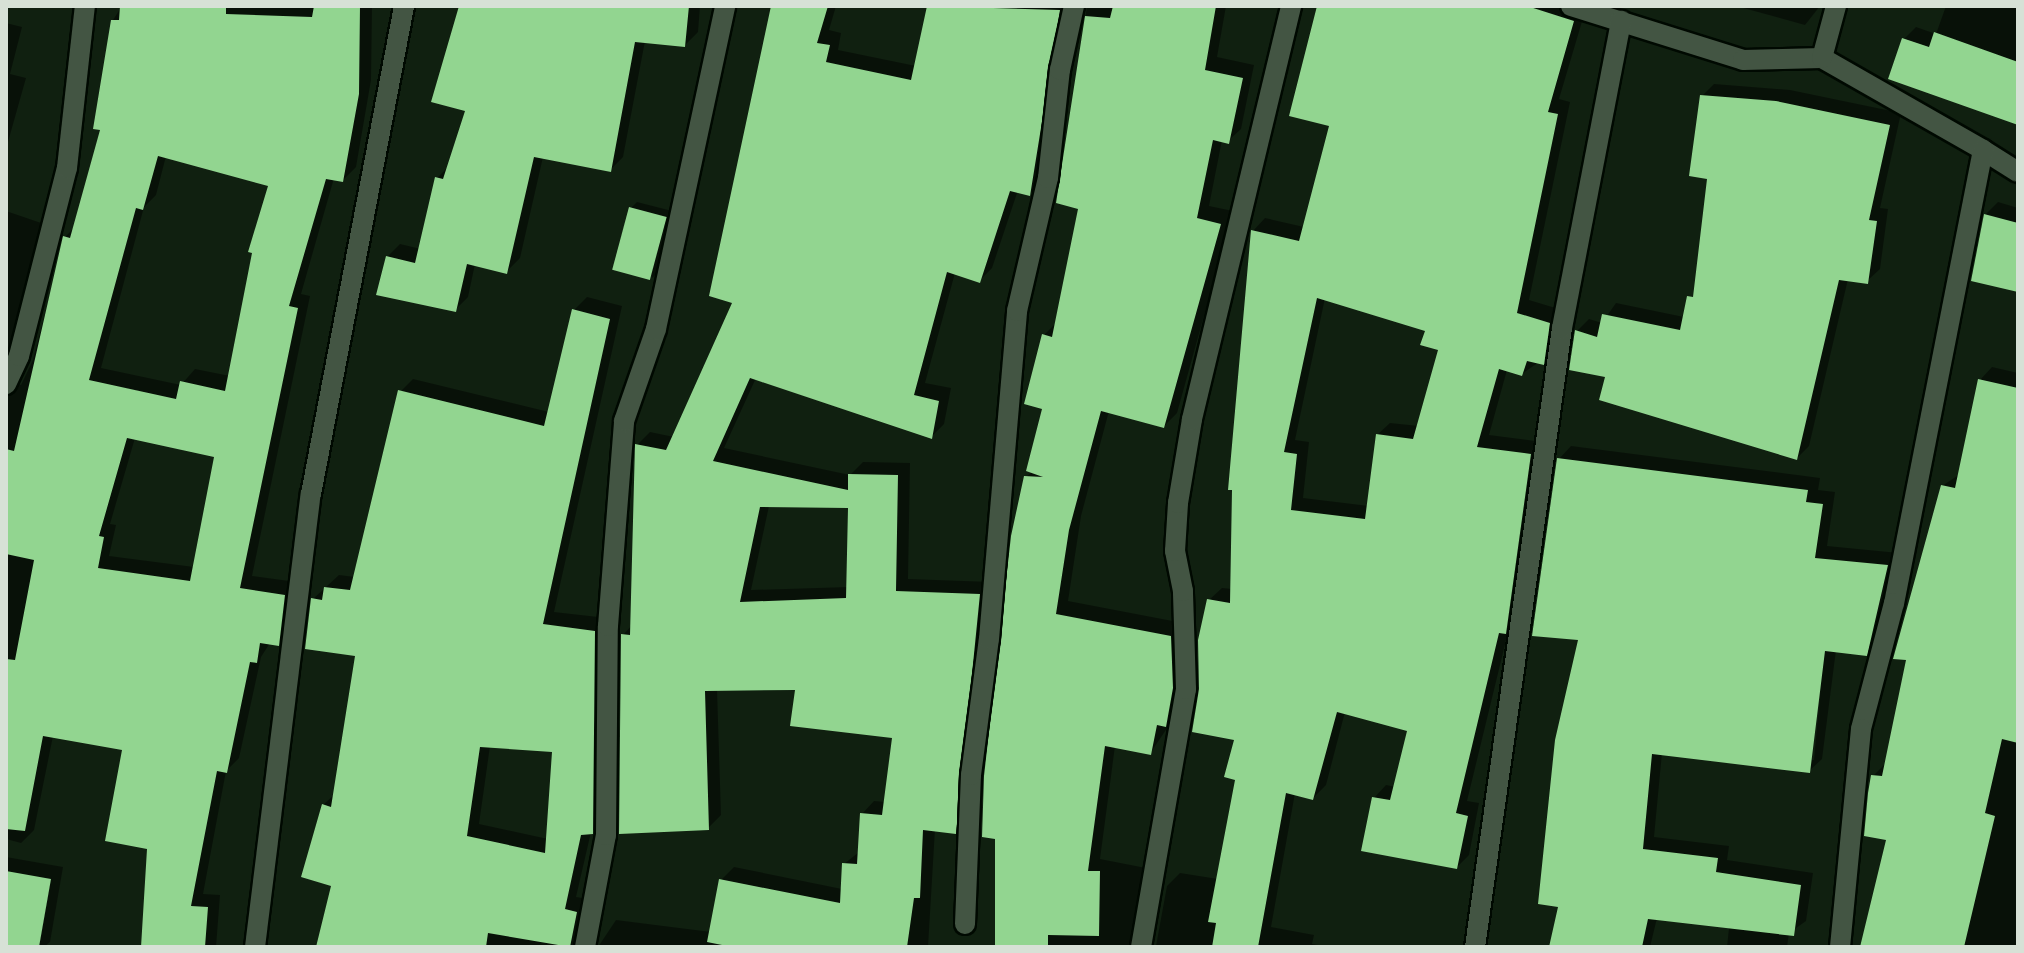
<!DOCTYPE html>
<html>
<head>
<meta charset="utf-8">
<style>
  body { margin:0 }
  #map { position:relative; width:2024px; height:953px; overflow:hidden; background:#102010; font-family:"Fira Sans",sans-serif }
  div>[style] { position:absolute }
  .shadow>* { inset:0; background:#0007 }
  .building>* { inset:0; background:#92d590; transform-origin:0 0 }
  .roads { filter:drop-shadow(2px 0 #000901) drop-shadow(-2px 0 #000901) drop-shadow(0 2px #000901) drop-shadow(0 -2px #000901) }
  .service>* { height:20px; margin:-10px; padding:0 10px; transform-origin:10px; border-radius:10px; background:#435543 }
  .minor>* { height:20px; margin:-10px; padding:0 10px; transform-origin:10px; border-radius:10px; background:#435543 }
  span { translate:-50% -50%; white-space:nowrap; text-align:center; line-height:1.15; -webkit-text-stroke:8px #030803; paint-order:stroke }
  .frame { position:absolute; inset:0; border:8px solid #d7e1d6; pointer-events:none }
</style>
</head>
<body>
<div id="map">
  <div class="shadow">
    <div style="clip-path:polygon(evenodd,122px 6px,372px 6px,371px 80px,356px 167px,343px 180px,334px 178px,301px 294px,310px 296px,252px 576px,297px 582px,291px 631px,278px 644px,270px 643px,261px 657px,239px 758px,226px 771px,203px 894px,220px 895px,216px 947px,143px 947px,149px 848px,124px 748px,53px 736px,34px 830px,21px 843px,6px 839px,6px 211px,47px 225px,7px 378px,21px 385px,33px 360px,65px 237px,75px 227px,103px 128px,113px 20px,122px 6px,166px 156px,271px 184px,230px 376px,195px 369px,181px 385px,101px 368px,144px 207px,156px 195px,166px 156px,122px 6px,135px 438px,217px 456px,194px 567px,109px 556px,116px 525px,110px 524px,135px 438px)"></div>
    <div style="clip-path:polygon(627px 6px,700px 6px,698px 32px,685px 45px,645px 41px,623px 157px,610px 170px,543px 157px,520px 258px,507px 271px,475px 264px,468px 297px,455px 310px,387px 257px,400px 244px,421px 249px,437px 178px,449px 166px,467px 110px)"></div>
    <div style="clip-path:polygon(evenodd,776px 6px,836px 6px,829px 30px,841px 33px,838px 50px,916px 66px,929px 6px,1071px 6px,1043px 181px,1030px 194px,1018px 190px,992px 268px,979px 281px,955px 273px,925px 383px,951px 388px,944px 424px,931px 437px,756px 378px,724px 448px,850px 475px,863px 462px,910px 463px,908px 579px,992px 582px,968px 819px,955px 832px,935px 829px,928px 947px,598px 947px,616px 920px,711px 932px,721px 880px,734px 867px,842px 889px,844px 864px,859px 852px,862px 814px,874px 801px,886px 802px,894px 737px,797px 688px,717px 689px,721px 815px,708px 828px,623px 635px,632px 625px,637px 445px,650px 432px,674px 437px,735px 301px,776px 6px,769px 506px,850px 506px,849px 587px,751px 590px,769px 506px)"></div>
    <div style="clip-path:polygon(evenodd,1087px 6px,1226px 6px,1217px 57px,1254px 65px,1241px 129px,1228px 141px,1222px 140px,1209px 206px,1233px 211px,1177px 413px,1164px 426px,1109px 411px,1081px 516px,1068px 601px,1183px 623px,1178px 712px,1151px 752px,1115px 746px,1100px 859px,1151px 869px,1146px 945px,1156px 946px,1167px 886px,1180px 873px,1218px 879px,1237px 778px,1237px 739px,1201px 689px,1209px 600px,1222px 588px,1232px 589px,1253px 231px,1265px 218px,1304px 227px,1331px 124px,1319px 6px,1586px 8px,1559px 99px,1570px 102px,1529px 300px,1562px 310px,1556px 350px,1522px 374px,1507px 370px,1489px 435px,1543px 442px,1518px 619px,1509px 628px,1467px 801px,1479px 803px,1469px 855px,1457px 867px,1374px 798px,1386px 785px,1396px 787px,1409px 729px,1345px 712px,1326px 785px,1313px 798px,1295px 793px,1271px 927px,1314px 935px,1312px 944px,1329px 947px,997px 947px,1026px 477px,1033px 471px,1045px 407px,1044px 335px,1056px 323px,1080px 207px,1058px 201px,1087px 6px,1325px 298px,1427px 330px,1440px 349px,1419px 426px,1390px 423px,1377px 435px,1369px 506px,1303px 498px,1309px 442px,1295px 440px,1325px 298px)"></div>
    <div style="clip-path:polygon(1736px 6px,1820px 6px,1805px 25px)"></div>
    <div style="clip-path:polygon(1946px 6px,2018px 6px,2018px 123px,1904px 39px,1916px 27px,1936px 34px)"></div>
    <div style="clip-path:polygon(6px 23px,22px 27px,10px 74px,26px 78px,6px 149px)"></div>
    <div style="clip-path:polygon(1714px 84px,1790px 90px,1901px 113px,1880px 208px,1888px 209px,1880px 269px,1867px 281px,1848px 279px,1809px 446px,1797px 458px,1607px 376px,1577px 331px,1589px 319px,1602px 323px,1616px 303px,1684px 317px,1696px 290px,1709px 178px,1702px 96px)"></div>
    <div style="clip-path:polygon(637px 202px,672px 211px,659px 272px,652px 278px,631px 208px)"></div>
    <div style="clip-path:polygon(1998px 202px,2018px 208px,2018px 291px,1985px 215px)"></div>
    <div style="clip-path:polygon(evenodd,587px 297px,622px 306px,554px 612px,607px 618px,605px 819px,591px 832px,576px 897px,589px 899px,594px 947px,318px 947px,334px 884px,323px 805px,335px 794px,357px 654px,313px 599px,339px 575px,355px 577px,400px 392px,413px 379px,549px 412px,574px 310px,587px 297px,490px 746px,554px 750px,548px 839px,479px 824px,490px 746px)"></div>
    <div style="clip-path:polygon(1992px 367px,2018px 373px,2018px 947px,1864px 947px,1888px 839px,1873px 776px,1886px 763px,1909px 658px,1895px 657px,1942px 486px,1960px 474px,1980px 380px)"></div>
    <div style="clip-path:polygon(evenodd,1571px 446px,1820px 478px,1818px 490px,1835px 492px,1827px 546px,1899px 553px,1879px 641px,1866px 654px,1836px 650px,1822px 759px,1809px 771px,1662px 753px,1654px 837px,1729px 846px,1727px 860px,1813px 873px,1806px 921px,1789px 933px,1787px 947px,1727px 947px,1729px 928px,1657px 918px,1650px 947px,1551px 947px,1561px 905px,1581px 638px,1559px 459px,1571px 446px,1825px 641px,1814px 760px,1810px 760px,1825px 641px)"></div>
    <div style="clip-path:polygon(6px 857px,63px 867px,50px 942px,44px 947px,6px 947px)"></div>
  </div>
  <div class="building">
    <div style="clip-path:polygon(evenodd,120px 6px,226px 6px,226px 14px,312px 17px,314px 6px,360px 6px,359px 94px,343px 182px,326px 179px,289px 306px,298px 308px,240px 588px,285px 595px,279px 646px,260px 643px,257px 663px,250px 662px,227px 773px,217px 771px,191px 906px,208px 907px,205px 947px,141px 947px,147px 849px,105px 841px,122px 750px,43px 736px,25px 831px,6px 829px,6px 659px,15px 660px,34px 560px,6px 554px,6px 449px,14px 451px,63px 236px,70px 238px,100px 130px,93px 129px,111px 20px,119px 20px,120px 6px,158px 156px,268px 186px,248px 252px,252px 253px,225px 391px,180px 381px,176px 399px,89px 380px,136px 208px,143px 210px,158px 156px,120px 6px,127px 438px,214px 457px,190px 581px,98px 568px,104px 537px,99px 536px,127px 438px)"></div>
    <div style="clip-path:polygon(459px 6px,689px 6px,685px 47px,635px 42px,611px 172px,534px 157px,507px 274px,467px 264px,456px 312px,376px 295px,386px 256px,415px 263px,435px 177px,443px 179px,465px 111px,431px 102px)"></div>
    <div style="clip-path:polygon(evenodd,771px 6px,828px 6px,817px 43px,830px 45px,826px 62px,911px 80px,927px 6px,1060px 10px,1030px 196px,1010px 191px,980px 283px,947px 272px,914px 395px,939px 401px,932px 439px,750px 378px,713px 461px,848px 490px,848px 474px,898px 475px,896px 591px,980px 594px,956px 834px,923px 830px,920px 898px,914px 898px,907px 947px,732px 947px,707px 942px,719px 879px,840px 903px,842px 863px,857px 864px,860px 813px,882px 815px,892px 738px,790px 726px,795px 690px,705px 691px,709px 830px,619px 834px,621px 634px,630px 635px,635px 444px,666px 450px,732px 303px,709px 296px,771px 6px,760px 507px,848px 508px,846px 598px,740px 602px,760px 507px)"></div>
    <div style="clip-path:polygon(1113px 6px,1216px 6px,1205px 70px,1243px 78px,1229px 144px,1213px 140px,1197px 218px,1221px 224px,1164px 428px,1101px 411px,1069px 530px,1056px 614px,1171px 636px,1173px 688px,1166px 727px,1157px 725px,1151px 755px,1105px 746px,1088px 871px,1100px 871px,1099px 936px,1048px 935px,1048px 947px,995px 947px,995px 839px,982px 837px,984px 776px,1011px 536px,1024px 476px,1043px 477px,1026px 471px,1042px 409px,1024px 404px,1042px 334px,1052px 337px,1078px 209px,1056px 203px,1085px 16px,1110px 18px)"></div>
    <div style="clip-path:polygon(evenodd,1317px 6px,1527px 6px,1574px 21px,1548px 112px,1558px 114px,1517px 313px,1550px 323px,1544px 365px,1527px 361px,1522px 376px,1499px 369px,1477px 447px,1531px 454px,1506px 634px,1499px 633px,1456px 813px,1468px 816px,1457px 869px,1361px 851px,1372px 797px,1390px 800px,1407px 731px,1337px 712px,1313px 800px,1286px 793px,1258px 947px,1212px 947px,1216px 923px,1208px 922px,1235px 780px,1224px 777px,1234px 740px,1192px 732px,1199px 689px,1198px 640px,1207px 599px,1230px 603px,1232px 490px,1228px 490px,1251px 230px,1299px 241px,1329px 126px,1289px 116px,1317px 6px,1317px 298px,1425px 331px,1420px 345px,1438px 350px,1413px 439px,1376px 434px,1365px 519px,1291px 510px,1297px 454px,1284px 452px,1317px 298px)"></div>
    <div style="clip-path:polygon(1934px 32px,2018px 62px,2018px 125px,1888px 79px,1902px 38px,1929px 47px)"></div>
    <div style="clip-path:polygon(1700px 95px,1776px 101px,1890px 125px,1869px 220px,1877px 221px,1868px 284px,1839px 280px,1797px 460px,1599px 400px,1605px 377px,1569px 370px,1575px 330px,1597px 337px,1602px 314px,1680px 330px,1687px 296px,1693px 297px,1707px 179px,1689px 176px)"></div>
    <div style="left:629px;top:207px;width:39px;height:65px;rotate:15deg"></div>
    <div style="clip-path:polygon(1984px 214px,2018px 223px,2018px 292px,1971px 281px)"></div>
    <div style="clip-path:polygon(evenodd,572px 309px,610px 319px,543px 624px,595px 631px,593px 834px,581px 835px,565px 909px,577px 912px,570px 947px,488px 933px,486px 947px,316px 947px,331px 886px,301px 877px,322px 804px,331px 807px,355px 656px,305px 649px,311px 598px,322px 600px,324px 587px,350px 590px,398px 390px,544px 426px,572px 309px,480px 747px,552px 752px,545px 853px,467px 836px,480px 747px)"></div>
    <div style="clip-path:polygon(1978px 379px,2018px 388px,2018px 743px,2002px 739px,1985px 813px,1995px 816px,1964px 947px,1860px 947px,1886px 840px,1864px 836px,1868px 793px,1871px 775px,1882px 776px,1906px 660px,1893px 659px,1941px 485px,1955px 488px)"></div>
    <div style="clip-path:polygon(1557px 458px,1808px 490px,1806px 502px,1823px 504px,1815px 558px,1888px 565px,1867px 656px,1825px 651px,1810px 773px,1652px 754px,1643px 849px,1718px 858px,1716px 872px,1801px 885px,1794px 936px,1648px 919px,1642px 947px,1549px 947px,1558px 907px,1538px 904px,1555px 740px,1578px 640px,1532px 636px)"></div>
    <div style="clip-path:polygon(6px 871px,51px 879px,39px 947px,6px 947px)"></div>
  </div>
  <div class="roads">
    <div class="service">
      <div style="left:1983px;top:150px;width:41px;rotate:32.2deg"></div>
    </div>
    <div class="minor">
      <div style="left:1571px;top:6px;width:180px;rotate:17.4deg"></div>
      <div style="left:1743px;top:60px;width:79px;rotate:-1.5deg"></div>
      <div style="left:1822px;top:58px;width:185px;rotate:29.7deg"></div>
      <div style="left:1983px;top:150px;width:462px;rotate:101.1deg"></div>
      <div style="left:1894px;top:603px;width:130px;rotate:104.7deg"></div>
      <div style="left:1861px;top:729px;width:219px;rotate:95.5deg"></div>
      <div style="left:1822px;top:58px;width:54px;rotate:-74.9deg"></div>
      <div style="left:6px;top:384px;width:31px;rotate:-65deg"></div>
      <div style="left:19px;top:356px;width:194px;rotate:-75.7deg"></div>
      <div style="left:67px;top:168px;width:163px;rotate:-83.7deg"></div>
      <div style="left:965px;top:924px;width:149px;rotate:-87.7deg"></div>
      <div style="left:971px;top:775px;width:137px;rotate:-82.5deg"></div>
      <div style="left:989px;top:639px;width:329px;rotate:-85.1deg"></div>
      <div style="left:1017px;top:311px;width:137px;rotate:-76.9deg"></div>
      <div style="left:1048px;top:178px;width:109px;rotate:-83.7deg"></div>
      <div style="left:1060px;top:70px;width:66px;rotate:-77.7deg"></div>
      <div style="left:255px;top:947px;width:456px;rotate:-83deg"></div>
      <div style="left:311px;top:494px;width:497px;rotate:-79.2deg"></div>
      <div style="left:585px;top:947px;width:114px;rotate:-79.4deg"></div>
      <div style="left:606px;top:835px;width:209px;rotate:-89.5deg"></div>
      <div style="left:608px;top:626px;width:206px;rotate:-85.5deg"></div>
      <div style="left:624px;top:421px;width:97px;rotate:-70.8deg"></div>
      <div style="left:656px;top:329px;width:330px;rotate:-77.9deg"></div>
      <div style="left:1141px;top:947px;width:262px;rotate:-80.1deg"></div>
      <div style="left:1186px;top:689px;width:98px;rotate:-91.8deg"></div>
      <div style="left:1183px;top:591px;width:41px;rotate:-101.3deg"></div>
      <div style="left:1175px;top:551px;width:48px;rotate:-86.4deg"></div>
      <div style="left:1178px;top:503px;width:85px;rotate:-80.5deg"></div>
      <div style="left:1192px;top:419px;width:425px;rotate:-76.5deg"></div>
      <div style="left:1475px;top:947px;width:625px;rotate:-82deg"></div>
      <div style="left:1562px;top:328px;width:313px;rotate:-79.1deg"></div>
    </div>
  </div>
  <div class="frame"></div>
</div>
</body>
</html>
